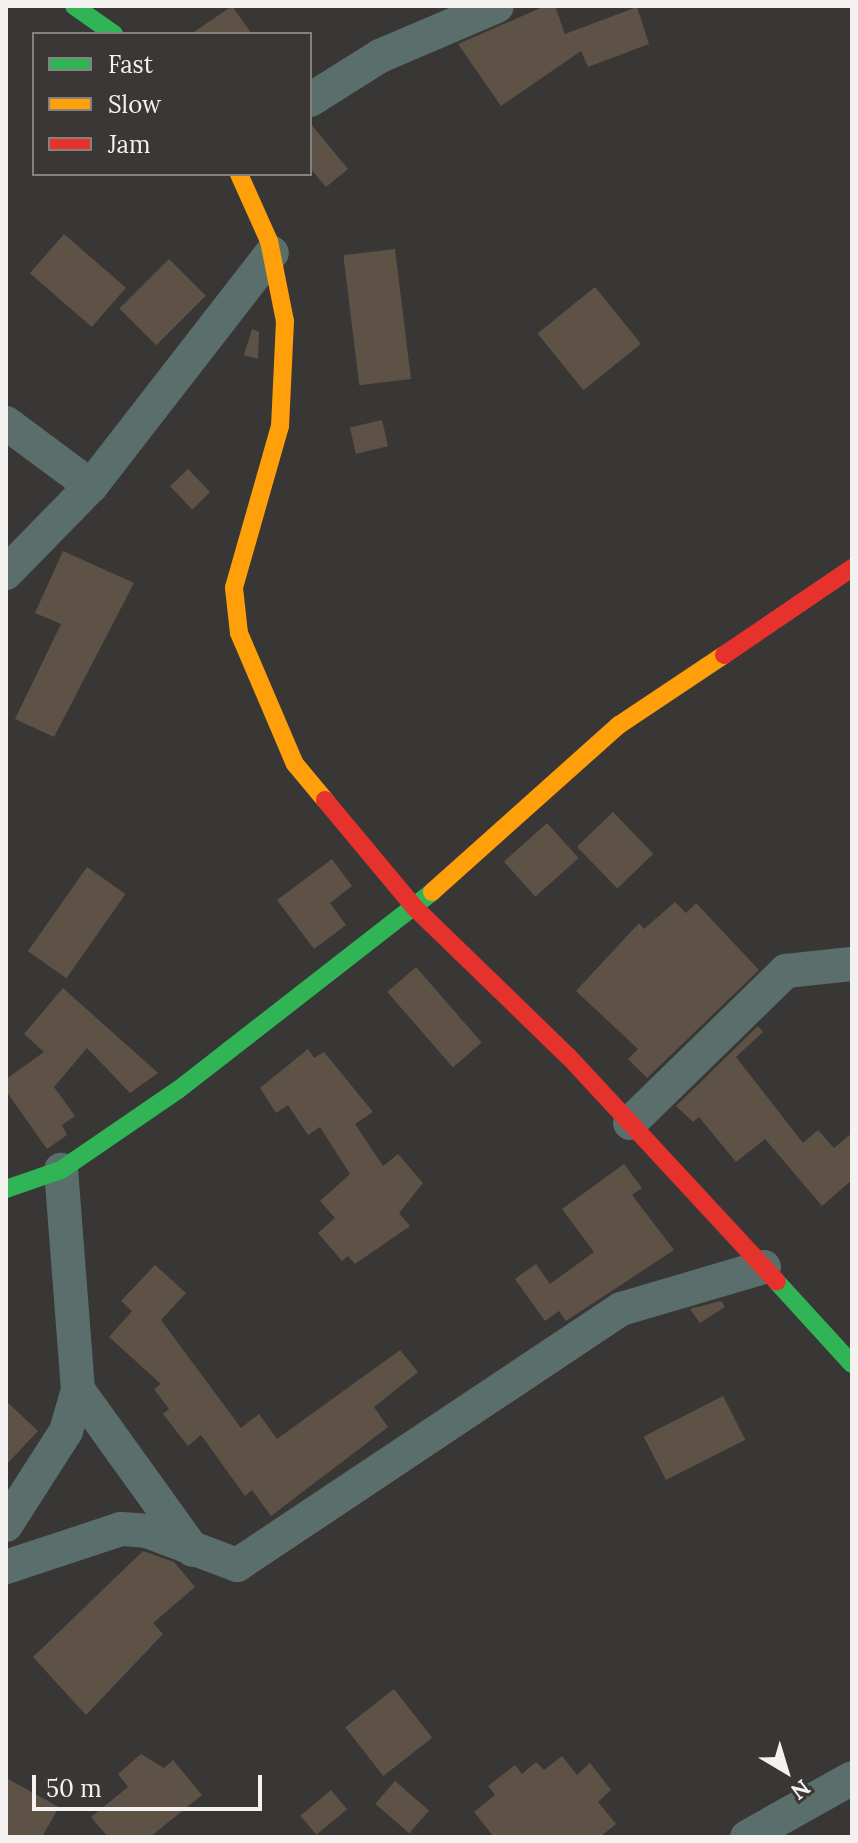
<!DOCTYPE html>
<html>
<head>
<meta charset="utf-8">
<style>
  body { margin:0 }
  #map { position:relative; width:858px; height:1843px; overflow:hidden; background:#393736; font-family:Lora,serif }
  div>[style] { position:absolute }
  .building>* { inset:0; background:#5e5146; transform-origin:0 0 }
  .street>* { height:34px; margin:-17px; padding:0 17px; transform-origin:17px; border-radius:17px; background:#5a6e6b }
  .fast>* { height:18px; margin:-9px; padding:0 9px; transform-origin:9px; border-radius:9px; background:#30b455 }
  .slow>* { height:18px; margin:-9px; padding:0 9px; transform-origin:9px; border-radius:9px; background:#ff9f0a }
  .jam>* { height:18px; margin:-9px; padding:0 9px; transform-origin:9px; border-radius:9px; background:#e5322d }
  span { translate:-50% -50%; white-space:nowrap; text-align:center; line-height:1.15; -webkit-text-stroke:7px #3a3735; paint-order:stroke }
  .frame { position:absolute; inset:0; border:8px solid #f4f2f1; pointer-events:none }
  .legend { position:absolute; left:32px; top:32px; width:280px; height:144px; box-sizing:border-box; background:#3a3735; border:2px solid #848280; margin:0; padding:10px 14px; list-style:none; font-size:24px; color:#f4f2f1 }
  .legend li { display:flex; align-items:center; gap:16px; height:40px }
  .legend b { width:40px; border:2px solid #848280 }
  .north { position:absolute; left:746px; top:1731px; width:80px; height:80px; -webkit-text-stroke:6px #3a3735; paint-order:stroke; rotate:142deg; font-size:22px; font-weight:700; line-height:32px; text-align:center; color:#f4f2f1 }
  .north::after { content:''; display:block; margin:auto; width:28px; height:36px; background:#f4f2f1; clip-path:polygon(50% 0,100% 100%,50% 72%,0 100%) }
  .scale { position:absolute; left:32px; top:1775px; width:230px; height:36px; box-sizing:border-box; border:4px solid #f4f2f1; border-top:0; padding-left:10px; font-size:24px; line-height:28px; white-space:nowrap; color:#f4f2f1; -webkit-text-stroke:6px #3a3735; paint-order:stroke }
</style>
</head>
<body>
<div id="map">
  <div class="building">
    <div style="clip-path:polygon(232px 6px,252px 34px,191px 34px)"></div>
    <div style="clip-path:polygon(545px 6px,555px 6px,565px 34px,637px 7px,649px 44px,588px 67px,581px 51px,501px 106px,458px 44px)"></div>
    <div style="clip-path:polygon(310px 123px,348px 169px,326px 187px,310px 168px)"></div>
    <div style="left:64px;top:234px;width:82px;height:52px;rotate:41deg"></div>
    <div style="left:395px;top:249px;width:131px;height:52px;rotate:83deg"></div>
    <div style="left:169px;top:259px;width:52px;height:70px;rotate:45deg"></div>
    <div style="left:595px;top:287px;width:73px;height:74px;rotate:51deg"></div>
    <div style="clip-path:polygon(252px 329px,259px 332px,258px 359px,244px 355px)"></div>
    <div style="left:382px;top:420px;width:27px;height:33px;rotate:77deg"></div>
    <div style="left:188px;top:469px;width:32px;height:25px;rotate:46deg"></div>
    <div style="clip-path:polygon(63px 551px,134px 583px,54px 737px,15px 719px,61px 624px,35px 613px)"></div>
    <div style="left:613px;top:812px;width:58px;height:50px;rotate:46deg"></div>
    <div style="left:547px;top:823px;width:47px;height:58px;rotate:48deg"></div>
    <div style="clip-path:polygon(332px 859px,352px 886px,330px 903px,346px 925px,314px 949px,277px 900px)"></div>
    <div style="left:87px;top:867px;width:47px;height:103px;rotate:35deg"></div>
    <div style="clip-path:polygon(675px 902px,686px 913px,696px 903px,759px 970px,647px 1078px,628px 1059px,638px 1049px,576px 991px,639px 923px,644px 929px)"></div>
    <div style="left:416px;top:967px;width:100px;height:38px;rotate:49deg"></div>
    <div style="clip-path:polygon(63px 988px,158px 1073px,130px 1093px,87px 1048px,54px 1087px,75px 1116px,62px 1125px,67px 1135px,47px 1149px,6px 1091px,6px 1079px,44px 1052px,24px 1034px)"></div>
    <div style="clip-path:polygon(758px 1026px,763px 1032px,736px 1057px,803px 1143px,818px 1130px,834px 1148px,852px 1133px,852px 1180px,822px 1206px,765px 1139px,736px 1162px,699px 1117px,693px 1122px,676px 1106px)"></div>
    <div style="clip-path:polygon(308px 1049px,314px 1058px,324px 1052px,373px 1112px,355px 1124px,383px 1166px,398px 1154px,423px 1183px,399px 1213px,410px 1226px,355px 1264px,348px 1256px,342px 1261px,318px 1233px,335px 1218px,320px 1201px,350px 1174px,320px 1127px,308px 1135px,288px 1105px,276px 1113px,260px 1088px)"></div>
    <div style="clip-path:polygon(624px 1164px,642px 1188px,632px 1195px,674px 1250px,566px 1321px,559px 1311px,545px 1321px,515px 1279px,536px 1264px,550px 1284px,594px 1252px,562px 1209px)"></div>
    <div style="clip-path:polygon(155px 1265px,186px 1293px,161px 1320px,241px 1428px,259px 1414px,277px 1439px,400px 1350px,418px 1372px,374px 1407px,388px 1427px,271px 1516px,252px 1490px,245px 1496px,201px 1435px,188px 1446px,163px 1414px,169px 1409px,154px 1389px,161px 1384px,109px 1337px,132px 1311px,121px 1301px)"></div>
    <div style="clip-path:polygon(721px 1301px,725px 1307px,700px 1323px,690px 1309px)"></div>
    <div style="left:723px;top:1396px;width:49px;height:89px;rotate:63deg"></div>
    <div style="clip-path:polygon(6px 1401px,38px 1431px,6px 1465px)"></div>
    <div style="clip-path:polygon(143px 1551px,174px 1562px,195px 1587px,153px 1623px,163px 1634px,86px 1715px,33px 1657px)"></div>
    <div style="left:394px;top:1689px;width:62px;height:62px;rotate:52deg"></div>
    <div style="clip-path:polygon(141px 1754px,164px 1768px,173px 1760px,202px 1795px,150px 1837px,108px 1837px,91px 1817px,128px 1787px,118px 1774px)"></div>
    <div style="clip-path:polygon(562px 1756px,577px 1775px,590px 1763px,611px 1790px,598px 1802px,616px 1824px,600px 1837px,494px 1837px,474px 1812px,495px 1795px,488px 1786px,515px 1765px,522px 1774px,536px 1762px,544px 1770px)"></div>
    <div style="clip-path:polygon(6px 1778px,59px 1807px,42px 1837px,6px 1837px)"></div>
    <div style="left:395px;top:1781px;width:45px;height:30px;rotate:41deg"></div>
    <div style="left:331px;top:1790px;width:25px;height:40px;rotate:50deg"></div>
  </div>
  <div class="street">
    <div style="left:310px;top:100px;width:83px;rotate:-32.2deg"></div>
    <div style="left:380px;top:56px;width:127px;rotate:-23.1deg"></div>
    <div style="left:6px;top:423px;width:106px;rotate:36.5deg"></div>
    <div style="left:6px;top:573px;width:122px;rotate:-45.7deg"></div>
    <div style="left:91px;top:486px;width:295px;rotate:-52.2deg"></div>
    <div style="left:630px;top:1123px;width:218px;rotate:-44.3deg"></div>
    <div style="left:786px;top:971px;width:66px;rotate:-6.1deg"></div>
    <div style="left:78px;top:1390px;width:197px;rotate:54.3deg"></div>
    <div style="left:6px;top:1525px;width:112px;rotate:-57.4deg"></div>
    <div style="left:66px;top:1431px;width:43px;rotate:-73.7deg"></div>
    <div style="left:78px;top:1390px;width:221px;rotate:-94.4deg"></div>
    <div style="left:6px;top:1567px;width:121px;rotate:-18.3deg"></div>
    <div style="left:121px;top:1529px;width:26px;rotate:4deg"></div>
    <div style="left:147px;top:1531px;width:96px;rotate:20.7deg"></div>
    <div style="left:237px;top:1565px;width:462px;rotate:-33.7deg"></div>
    <div style="left:621px;top:1309px;width:149px;rotate:-16.4deg"></div>
    <div style="left:747px;top:1837px;width:120px;rotate:-29.3deg"></div>
  </div>
  <div class="fast">
    <div style="left:74px;top:6px;width:49px;rotate:35deg"></div>
    <div style="left:6px;top:1189px;width:58px;rotate:-19.1deg"></div>
    <div style="left:61px;top:1170px;width:142px;rotate:-34.4deg"></div>
    <div style="left:178px;top:1090px;width:322px;rotate:-37.9deg"></div>
    <div style="left:777px;top:1282px;width:111px;rotate:47.6deg"></div>
  </div>
  <div class="slow">
    <div style="left:239px;top:174px;width:73px;rotate:65.9deg"></div>
    <div style="left:269px;top:241px;width:82px;rotate:78.7deg"></div>
    <div style="left:285px;top:321px;width:105px;rotate:92.7deg"></div>
    <div style="left:280px;top:426px;width:168px;rotate:105.9deg"></div>
    <div style="left:234px;top:588px;width:45px;rotate:83.7deg"></div>
    <div style="left:239px;top:633px;width:142px;rotate:66.9deg"></div>
    <div style="left:295px;top:764px;width:47px;rotate:50.2deg"></div>
    <div style="left:432px;top:892px;width:251px;rotate:-41.8deg"></div>
    <div style="left:619px;top:725px;width:126px;rotate:-33.7deg"></div>
  </div>
  <div class="jam">
    <div style="left:724px;top:655px;width:155px;rotate:-34.2deg"></div>
    <div style="left:325px;top:800px;width:141px;rotate:50.2deg"></div>
    <div style="left:415px;top:908px;width:214px;rotate:44.1deg"></div>
    <div style="left:569px;top:1057px;width:306px;rotate:47.2deg"></div>
  </div>
  <div class="frame"></div>
  <ul class="legend">
  <li><b style="height:10px;background:#30b455"></b>Fast</li>
  <li><b style="height:10px;background:#ff9f0a"></b>Slow</li>
  <li><b style="height:10px;background:#e5322d"></b>Jam</li>
  </ul>
  <div class="north">N</div>
  <div class="scale">50 m</div>
</div>
</body>
</html>
